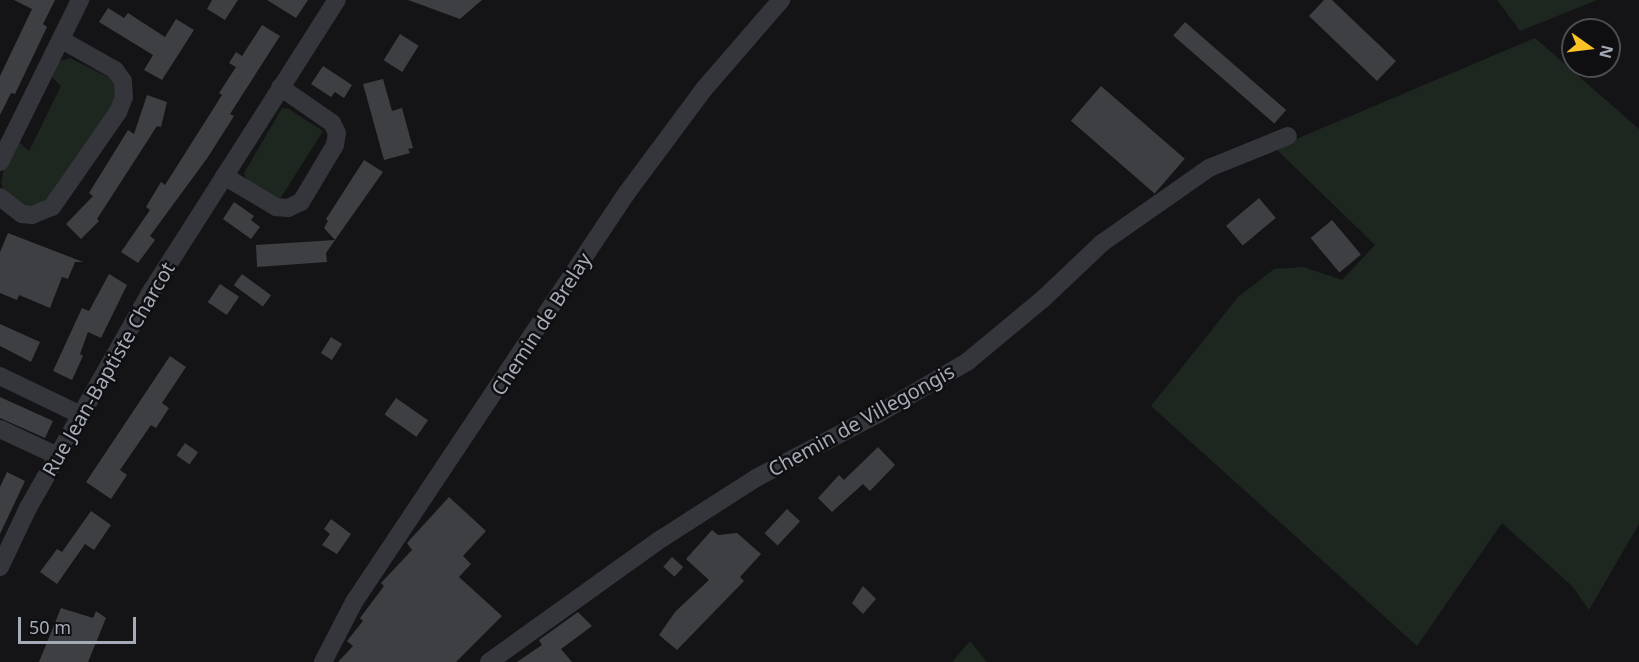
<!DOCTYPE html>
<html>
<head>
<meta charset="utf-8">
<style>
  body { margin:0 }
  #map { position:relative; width:1639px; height:662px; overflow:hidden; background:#141416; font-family:"Noto Sans",sans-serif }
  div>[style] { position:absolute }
  .green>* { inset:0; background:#1e2620 }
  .building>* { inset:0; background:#3e3f43; transform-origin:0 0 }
  .street>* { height:18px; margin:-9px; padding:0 9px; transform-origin:9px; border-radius:9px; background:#35363b }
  span { translate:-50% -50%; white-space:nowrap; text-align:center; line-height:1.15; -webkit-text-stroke:5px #0f0f11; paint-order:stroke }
  .street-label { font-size:20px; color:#a5aab7 }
  .north { position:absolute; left:1561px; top:18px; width:60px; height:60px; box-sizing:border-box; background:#0f0f11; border:2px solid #4b4d53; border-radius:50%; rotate:104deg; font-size:16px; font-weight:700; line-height:24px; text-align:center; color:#a5aab7 }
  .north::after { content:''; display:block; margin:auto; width:21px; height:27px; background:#fcc226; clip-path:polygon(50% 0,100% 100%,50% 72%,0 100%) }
  .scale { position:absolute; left:18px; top:617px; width:118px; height:27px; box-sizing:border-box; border:3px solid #a5aab7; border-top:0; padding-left:8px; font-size:18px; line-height:21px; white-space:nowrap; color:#a5aab7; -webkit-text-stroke:4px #0f0f11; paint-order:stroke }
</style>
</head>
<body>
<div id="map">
  <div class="green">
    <div style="clip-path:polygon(1497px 0,1597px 0,1520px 31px)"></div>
    <div style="clip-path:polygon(1535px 38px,1639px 129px,1639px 524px,1589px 610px,1573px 587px,1502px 523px,1417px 646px,1151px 406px,1238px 297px,1274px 269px,1303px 267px,1342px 280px,1375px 245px,1275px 148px)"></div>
    <div style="clip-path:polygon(70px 58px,118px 82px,114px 105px,48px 203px,36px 209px,7px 201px,1px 182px,5px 164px,18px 141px,29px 151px,61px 86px,51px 76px,60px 61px)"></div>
    <div style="clip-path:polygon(282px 108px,289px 109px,323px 131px,280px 199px,247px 181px,244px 173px)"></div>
    <div style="clip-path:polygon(970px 641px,987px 662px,952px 662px)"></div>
  </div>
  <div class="building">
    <div style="clip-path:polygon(14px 0,55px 0,43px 24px,47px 27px,15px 94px,11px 93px,0 115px,0 76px,32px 9px)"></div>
    <div style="clip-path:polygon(212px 0,238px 0,225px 20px,207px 9px)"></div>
    <div style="clip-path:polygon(267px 0,308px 0,296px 18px)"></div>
    <div style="clip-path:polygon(408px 0,482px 0,460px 19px)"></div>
    <div style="clip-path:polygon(1324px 0,1332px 0,1396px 61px,1377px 81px,1309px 16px)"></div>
    <div style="clip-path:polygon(108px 8px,124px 18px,128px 13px,165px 37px,176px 19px,194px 30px,162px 80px,144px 70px,153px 55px,99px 22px)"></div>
    <div style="left:1185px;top:22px;width:134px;height:18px;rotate:41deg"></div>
    <div style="clip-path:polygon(262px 25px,280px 36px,230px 114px,234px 116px,208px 157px,150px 236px,155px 240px,138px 263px,121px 252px,150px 210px,146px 207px,161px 182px,165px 185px,222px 95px,219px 93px,236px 67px,229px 63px,236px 52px,242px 56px)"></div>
    <div style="left:400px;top:34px;width:22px;height:31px;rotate:32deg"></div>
    <div style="clip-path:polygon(323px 66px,352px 85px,344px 98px,335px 92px,331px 97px,311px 84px)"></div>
    <div style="clip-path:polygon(383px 79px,392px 111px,402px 108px,413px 148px,408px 149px,410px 153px,384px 160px,363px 84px)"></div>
    <div style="left:1101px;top:86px;width:111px;height:46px;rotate:41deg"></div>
    <div style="clip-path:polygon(147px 95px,167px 102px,161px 127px,157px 126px,97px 219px,99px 221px,81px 239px,66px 224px,93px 196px,89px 193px,128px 130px,134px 134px)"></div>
    <div style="clip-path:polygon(364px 160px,383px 172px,335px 240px,324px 228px,328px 221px,326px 219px)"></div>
    <div style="left:1259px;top:198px;width:26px;height:43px;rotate:50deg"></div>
    <div style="clip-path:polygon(234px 202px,254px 216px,251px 220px,260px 227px,251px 239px,223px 219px)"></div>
    <div style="left:1332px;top:220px;width:45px;height:28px;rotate:50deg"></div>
    <div style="clip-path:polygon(8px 233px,83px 262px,75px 262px,68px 279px,62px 277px,50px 308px,19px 295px,17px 300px,0 293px,0 252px)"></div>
    <div style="clip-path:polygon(335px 240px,326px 253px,327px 262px,257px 267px,256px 245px)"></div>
    <div style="clip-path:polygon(109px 274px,127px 285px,101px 338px,88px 332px,80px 354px,83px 356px,72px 380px,53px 371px,82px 308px,89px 311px)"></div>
    <div style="left:242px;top:274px;width:36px;height:14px;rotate:36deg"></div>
    <div style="left:220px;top:284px;width:23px;height:22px;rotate:34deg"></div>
    <div style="clip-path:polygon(0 324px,40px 342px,31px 362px,0 346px)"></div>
    <div style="left:331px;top:337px;width:13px;height:19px;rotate:32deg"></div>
    <div style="clip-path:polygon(170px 356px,186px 367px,162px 403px,169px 408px,156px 428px,151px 425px,120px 470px,127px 475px,111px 499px,86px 482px)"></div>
    <div style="clip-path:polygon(0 397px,53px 421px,45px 438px,0 418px)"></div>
    <div style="left:396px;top:398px;width:39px;height:20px;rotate:35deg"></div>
    <div style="left:185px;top:443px;width:16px;height:15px;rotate:35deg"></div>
    <div style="clip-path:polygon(878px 447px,895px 465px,870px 491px,863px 484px,832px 512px,818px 498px,839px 475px,844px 480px)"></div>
    <div style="clip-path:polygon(7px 472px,25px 481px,0 534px,0 487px)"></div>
    <div style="clip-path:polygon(449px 497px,486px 531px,463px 556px,471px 564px,459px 577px,502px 616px,456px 662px,338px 662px,353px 646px,347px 641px,363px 621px,360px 618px,384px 586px,381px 583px,412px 550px,407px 543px)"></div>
    <div style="left:787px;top:509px;width:18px;height:33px;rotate:43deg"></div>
    <div style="clip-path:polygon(91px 511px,111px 525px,94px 550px,85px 544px,57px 584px,40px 572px,57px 549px,62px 552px)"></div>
    <div style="clip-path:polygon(331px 519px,351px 534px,337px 554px,322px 545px,330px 534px,324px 529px)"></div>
    <div style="clip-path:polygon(712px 530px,718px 535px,737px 533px,761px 554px,740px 577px,744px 581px,677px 650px,659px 635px,675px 612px,709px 580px,686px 559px)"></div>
    <div style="left:672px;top:557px;width:15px;height:13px;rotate:42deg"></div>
    <div style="clip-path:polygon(863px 586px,876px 599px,863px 614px,852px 603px)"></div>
    <div style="clip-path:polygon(61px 608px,93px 618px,96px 611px,106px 618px,88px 662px,39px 662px)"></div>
    <div style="clip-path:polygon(578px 612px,592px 626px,561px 649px,572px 662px,517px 662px,542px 645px,539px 640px)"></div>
  </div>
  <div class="street">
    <div style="left:0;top:162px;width:181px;rotate:-63.7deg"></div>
    <div style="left:224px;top:176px;width:61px;rotate:30.8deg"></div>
    <div style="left:276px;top:207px;width:12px;rotate:5deg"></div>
    <div style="left:288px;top:208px;width:14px;rotate:-25deg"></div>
    <div style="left:301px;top:202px;width:66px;rotate:-59.2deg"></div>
    <div style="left:335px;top:145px;width:12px;rotate:-81deg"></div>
    <div style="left:337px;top:133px;width:11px;rotate:-117deg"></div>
    <div style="left:332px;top:123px;width:63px;rotate:-145.3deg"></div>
    <div style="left:0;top:197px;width:28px;rotate:38deg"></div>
    <div style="left:22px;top:214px;width:10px;rotate:6deg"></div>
    <div style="left:32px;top:215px;width:22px;rotate:-22deg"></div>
    <div style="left:52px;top:207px;width:116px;rotate:-55.2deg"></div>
    <div style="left:118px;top:112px;width:16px;rotate:-68deg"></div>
    <div style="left:124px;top:97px;width:16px;rotate:-94deg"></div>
    <div style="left:123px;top:81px;width:14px;rotate:-126deg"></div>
    <div style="left:115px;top:70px;width:61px;rotate:-150.5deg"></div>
    <div style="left:0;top:376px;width:90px;rotate:25.7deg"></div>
    <div style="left:0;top:429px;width:64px;rotate:25deg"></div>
    <div style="left:0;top:567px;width:65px;rotate:-64.6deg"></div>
    <div style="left:28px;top:508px;width:251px;rotate:-60.4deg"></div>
    <div style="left:152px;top:290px;width:344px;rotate:-57.5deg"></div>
    <div style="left:323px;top:662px;width:68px;rotate:-62.7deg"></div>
    <div style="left:354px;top:602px;width:490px;rotate:-56.3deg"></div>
    <div style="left:626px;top:194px;width:131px;rotate:-53.4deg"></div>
    <div style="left:704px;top:89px;width:118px;rotate:-49.1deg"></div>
    <div style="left:489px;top:662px;width:211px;rotate:-35.6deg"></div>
    <div style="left:661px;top:539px;width:113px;rotate:-32.7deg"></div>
    <div style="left:756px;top:478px;width:138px;rotate:-27.7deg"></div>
    <div style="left:878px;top:414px;width:103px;rotate:-30.3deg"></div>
    <div style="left:967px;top:362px;width:100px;rotate:-39.7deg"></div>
    <div style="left:1044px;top:298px;width:80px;rotate:-43.5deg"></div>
    <div style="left:1102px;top:243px;width:131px;rotate:-35deg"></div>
    <div style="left:1209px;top:168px;width:85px;rotate:-22.1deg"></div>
  </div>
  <div class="street-label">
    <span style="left:541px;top:324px;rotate:-57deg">Chemin de Brelay</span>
    <span style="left:108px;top:369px;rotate:-60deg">Rue Jean-Baptiste Charcot</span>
    <span style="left:861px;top:420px;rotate:-29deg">Chemin de Villegongis</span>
  </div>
  <div class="north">N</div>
  <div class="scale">50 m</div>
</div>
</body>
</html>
